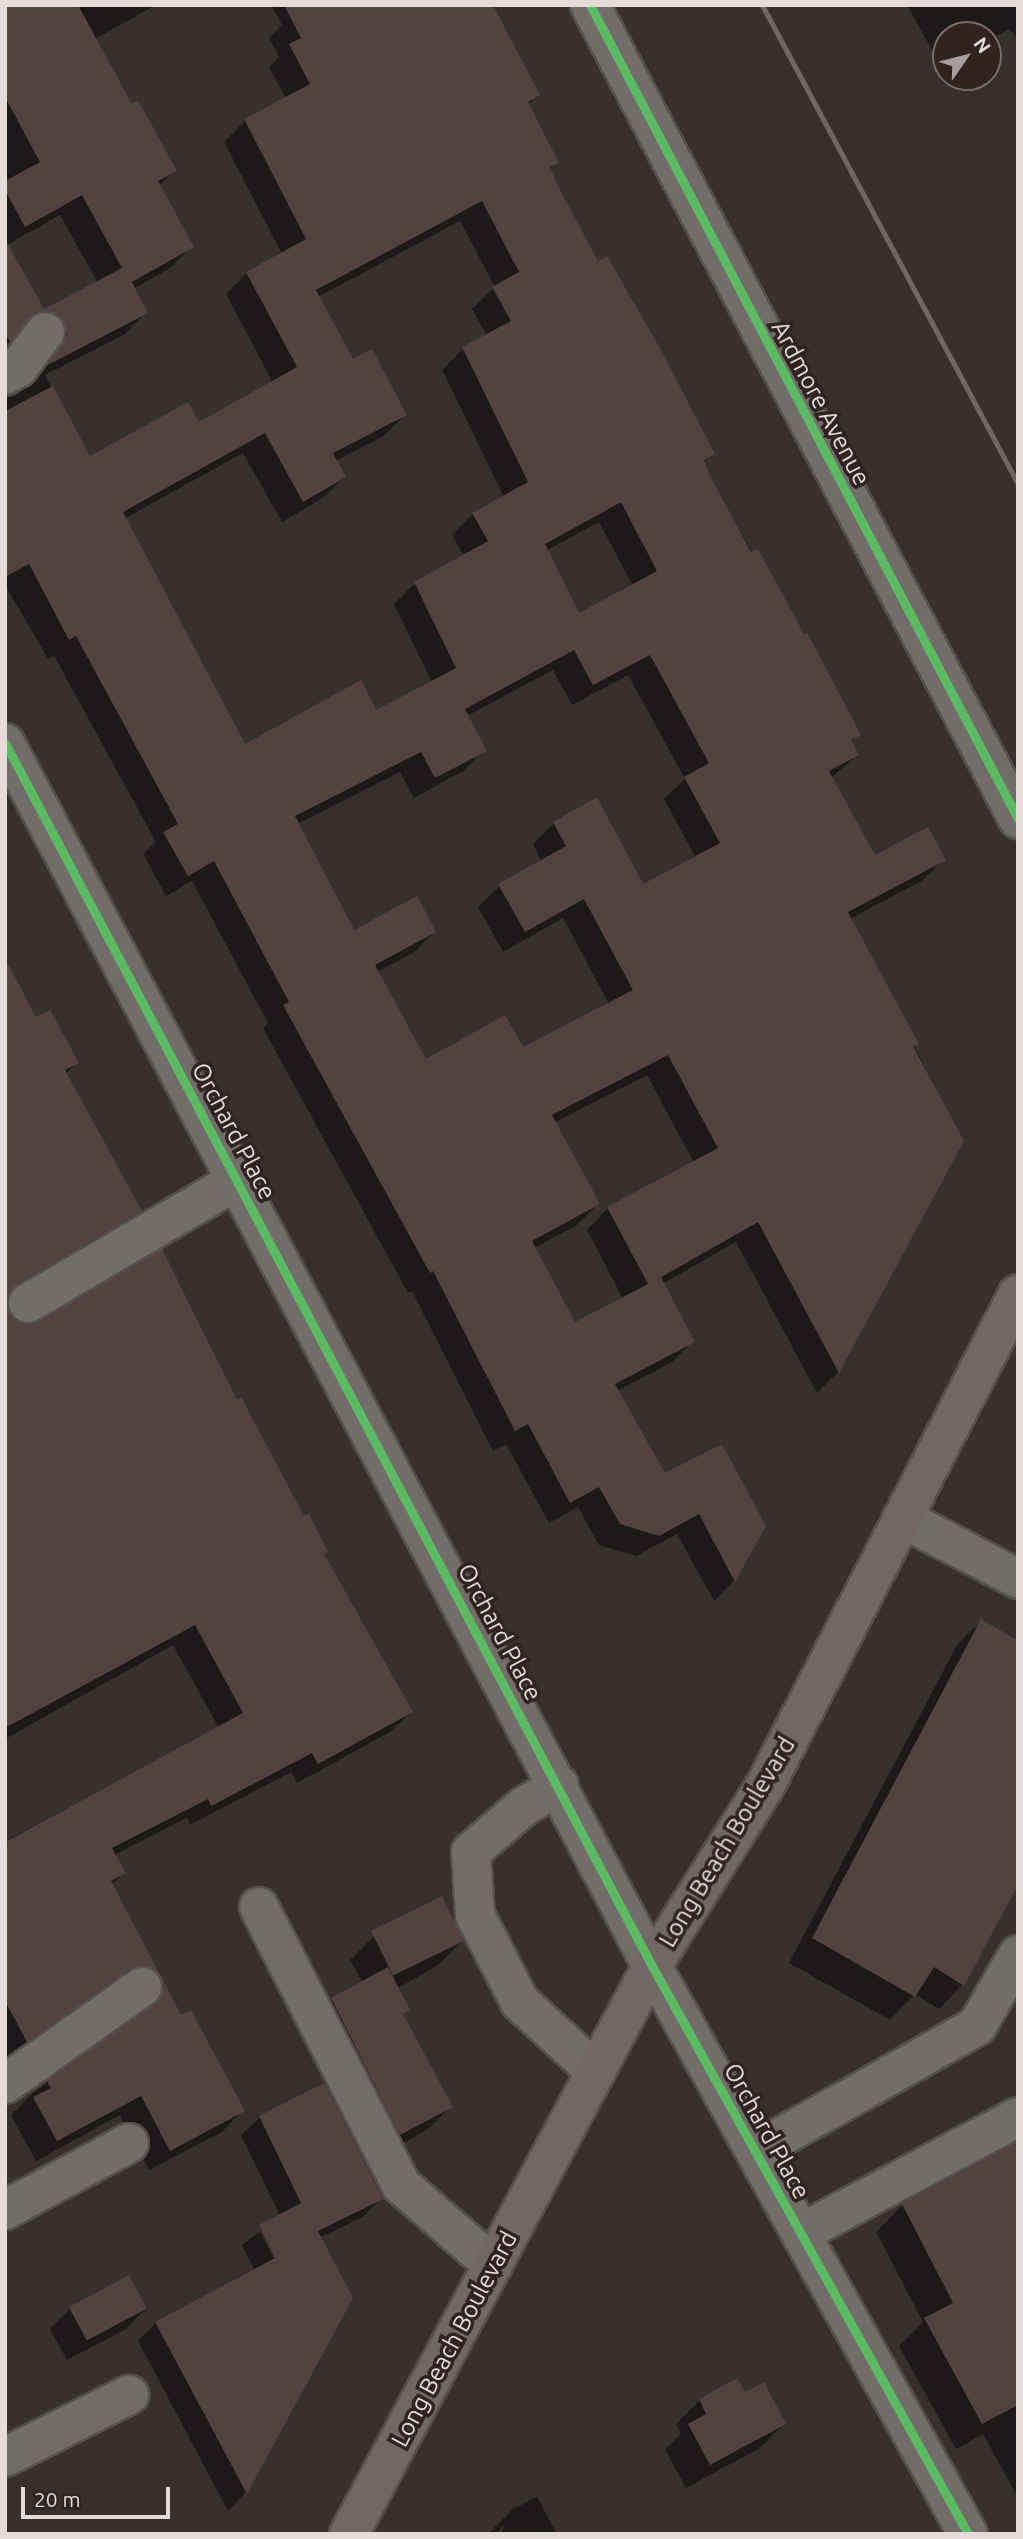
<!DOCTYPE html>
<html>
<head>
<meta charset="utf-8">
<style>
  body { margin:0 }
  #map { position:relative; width:1023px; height:2539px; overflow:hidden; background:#38302e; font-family:Ubuntu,sans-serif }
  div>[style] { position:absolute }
  .shadow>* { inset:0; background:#0007 }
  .building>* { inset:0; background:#524340; transform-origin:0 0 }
  .roads { filter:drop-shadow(2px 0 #564f4e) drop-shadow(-2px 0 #564f4e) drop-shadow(0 2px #564f4e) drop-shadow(0 -2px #564f4e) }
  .minor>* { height:38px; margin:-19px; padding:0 19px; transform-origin:19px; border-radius:19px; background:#726c6a }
  .major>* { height:38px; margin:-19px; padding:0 19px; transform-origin:19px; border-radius:19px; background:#726765 }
  .rail>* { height:5px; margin:-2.5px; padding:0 2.5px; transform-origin:2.5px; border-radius:2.5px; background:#6e6766 }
  .cycleway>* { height:9px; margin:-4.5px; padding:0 4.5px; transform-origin:4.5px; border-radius:4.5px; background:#5cba63 }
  span { translate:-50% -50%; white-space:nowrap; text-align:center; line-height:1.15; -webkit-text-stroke:7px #312320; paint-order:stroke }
  .street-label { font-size:24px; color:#e5dbd9 }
  .frame { position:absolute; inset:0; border:7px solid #e5dbd9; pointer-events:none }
  .north { position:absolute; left:932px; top:21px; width:70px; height:70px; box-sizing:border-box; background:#312320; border:2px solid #796d6a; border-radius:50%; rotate:55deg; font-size:19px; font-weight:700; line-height:28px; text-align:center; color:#e5dbd9 }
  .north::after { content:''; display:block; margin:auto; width:24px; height:32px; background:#a89f9d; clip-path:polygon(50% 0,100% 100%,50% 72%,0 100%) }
  .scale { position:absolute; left:21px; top:2487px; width:149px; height:32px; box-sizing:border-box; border:4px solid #e5dbd9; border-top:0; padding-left:9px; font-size:21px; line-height:24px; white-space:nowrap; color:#e5dbd9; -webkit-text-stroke:5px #312320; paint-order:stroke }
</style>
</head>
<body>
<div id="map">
  <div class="shadow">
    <div style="clip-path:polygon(evenodd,5px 5px,156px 5px,95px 39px,132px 106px,175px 170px,159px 186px,191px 247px,170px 268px,133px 289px,146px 312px,125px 334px,45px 375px,89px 458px,198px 424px,273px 383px,226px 294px,247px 273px,282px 254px,224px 142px,245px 121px,286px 99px,269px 67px,279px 57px,269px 38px,282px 25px,271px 5px,493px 5px,538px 95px,527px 106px,556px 162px,549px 170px,597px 263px,713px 453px,703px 463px,708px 477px,859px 734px,850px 743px,857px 755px,831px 778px,874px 858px,944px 859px,923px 880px,850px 919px,962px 1141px,838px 1372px,817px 1393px,736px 1242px,662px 1284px,693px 1341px,672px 1362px,617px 1391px,664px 1476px,764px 1526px,734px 1581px,714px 1601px,677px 1534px,636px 1556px,599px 1545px,578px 1507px,549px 1523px,506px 1444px,493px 1451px,412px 1291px,408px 1293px,263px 1028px,268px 1023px,192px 881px,166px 896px,143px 854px,156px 842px,54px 656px,48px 659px,5px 585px,5px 398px,16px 396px,42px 367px,27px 331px,17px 332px,5px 346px,5px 5px,60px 215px,98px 283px,43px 311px,7px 245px,60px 215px,5px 5px,460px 221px,495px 287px,472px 309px,487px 336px,463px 349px,442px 370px,504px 497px,473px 514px,452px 535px,464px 556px,415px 583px,394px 604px,432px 682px,375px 712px,245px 746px,124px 519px,243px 453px,282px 522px,323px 498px,344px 477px,335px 461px,384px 436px,405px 415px,352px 362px,318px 297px,460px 221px,5px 5px,599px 522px,633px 586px,578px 615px,546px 551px,599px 522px,5px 5px,553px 670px,572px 705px,628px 675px,685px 779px,664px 799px,695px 856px,643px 886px,596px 800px,554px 823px,533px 844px,542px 862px,500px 886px,478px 907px,503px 952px,563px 918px,609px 1004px,522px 1049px,425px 1061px,377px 972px,413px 953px,434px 932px,354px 932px,297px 824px,400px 772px,414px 798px,463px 771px,484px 750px,467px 716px,553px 670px,5px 5px,647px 1075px,694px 1163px,608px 1208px,587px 1230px,623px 1299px,574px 1324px,534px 1248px,577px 1225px,598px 1204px,554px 1123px,647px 1075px)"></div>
    <div style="clip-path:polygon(907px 5px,1018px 5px,1018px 39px,1009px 29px,988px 41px,988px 35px,946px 35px,946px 63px,941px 66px)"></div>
    <div style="clip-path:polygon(5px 963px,36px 1020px,77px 1062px,66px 1074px,140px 1211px,119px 1231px,7px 1297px,7px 1314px,17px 1324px,236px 1402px,411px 1712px,390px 1732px,297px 1783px,291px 1772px,190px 1825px,187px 1818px,114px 1855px,124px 1873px,111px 1885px,180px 2017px,242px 2111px,222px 2132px,149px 2170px,120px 2115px,36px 2161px,11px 2115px,32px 2094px,141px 2014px,139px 1995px,5px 2061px,5px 1841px,219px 1728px,173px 1645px,5px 1739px)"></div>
    <div style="clip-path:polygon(981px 1621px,1018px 1881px,962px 1985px,939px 2009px,915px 1994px,890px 2020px,789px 1963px,957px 1645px)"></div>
    <div style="clip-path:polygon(374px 1936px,462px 1941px,438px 1965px,397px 1989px,408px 2009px,402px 2015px,451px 2106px,427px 2130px,376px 2158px,308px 2023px,332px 1999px,363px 1983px,350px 1960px)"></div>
    <div style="clip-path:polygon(evenodd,260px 2117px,381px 2198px,363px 2217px,319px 2238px,351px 2298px,245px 2493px,228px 2511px,138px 2341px,156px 2323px,255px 2271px,242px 2245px,280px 2216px,241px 2135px,260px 2117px,260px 2231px,264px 2231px,281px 2265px,278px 2266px,260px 2231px)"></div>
    <div style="clip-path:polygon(1018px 2144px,1018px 2498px,983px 2434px,956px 2449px,899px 2346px,923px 2322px,876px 2232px,903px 2205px)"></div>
    <div style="clip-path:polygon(70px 2309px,145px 2309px,126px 2329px,67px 2360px,50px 2329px)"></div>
    <div style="clip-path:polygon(745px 2394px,784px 2424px,760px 2448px,686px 2488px,665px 2450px,681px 2434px,676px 2424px,700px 2400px)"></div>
    <div style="clip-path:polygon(537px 2497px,557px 2534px,500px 2534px,506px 2523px,496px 2534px,488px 2534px,513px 2509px)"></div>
  </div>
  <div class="building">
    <div style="clip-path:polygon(5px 5px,78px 5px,132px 104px,138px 100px,177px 171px,158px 181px,194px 247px,132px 282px,148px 313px,48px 365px,67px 335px,58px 314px,36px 312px,10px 342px,5px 333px,5px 239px,44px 309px,122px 268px,82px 195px,25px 227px,5px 190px,5px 181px,40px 162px,5px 97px)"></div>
    <div style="clip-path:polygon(evenodd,284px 5px,493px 5px,540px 95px,528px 102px,559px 163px,550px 167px,557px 184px,598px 261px,607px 256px,662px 352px,715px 454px,704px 460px,710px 476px,751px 552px,758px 549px,804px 634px,807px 632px,861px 735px,851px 740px,859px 755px,829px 771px,875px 855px,928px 827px,946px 860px,848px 912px,919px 1044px,913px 1046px,964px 1141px,839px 1373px,758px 1222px,649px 1284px,661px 1277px,695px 1342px,615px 1384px,665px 1473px,722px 1444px,766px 1526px,735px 1582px,699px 1514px,659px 1536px,620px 1524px,599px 1487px,570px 1503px,528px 1424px,515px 1431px,433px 1271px,430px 1273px,283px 1005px,289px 1002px,214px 861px,188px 876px,163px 832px,178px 824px,76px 636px,69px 640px,29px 564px,5px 577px,5px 411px,53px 386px,90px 456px,188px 402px,199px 422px,297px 367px,246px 272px,306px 239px,244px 119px,310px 84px,289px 44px,301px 38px,284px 5px,482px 201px,519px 272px,492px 287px,511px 321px,462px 347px,528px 482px,472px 513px,488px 541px,414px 582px,456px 668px,376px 710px,361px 680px,245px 744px,123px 512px,265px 433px,303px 502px,346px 477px,333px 453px,407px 415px,372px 349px,353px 359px,316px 290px,482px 201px,284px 5px,621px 502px,657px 571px,579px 613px,545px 544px,621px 502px,284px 5px,574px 650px,593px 685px,650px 655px,709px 763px,684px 777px,720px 843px,643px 884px,597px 797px,553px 822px,566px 846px,498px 884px,525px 932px,584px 899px,633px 990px,523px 1047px,505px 1015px,426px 1059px,375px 965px,436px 932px,417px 896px,354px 930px,295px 816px,421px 752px,435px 778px,487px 751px,465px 709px,574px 650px,284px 5px,668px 1055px,718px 1148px,607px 1207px,648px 1284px,575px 1322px,532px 1241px,600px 1204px,552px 1115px,668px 1055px)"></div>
    <div style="clip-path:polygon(5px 958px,36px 1017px,50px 1010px,79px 1063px,65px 1070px,142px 1211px,17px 1284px,9px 1293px,9px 1313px,18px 1322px,39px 1322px,162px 1249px,237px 1400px,241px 1397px,304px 1516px,309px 1514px,328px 1552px,324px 1554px,413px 1712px,318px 1764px,312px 1753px,211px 1806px,208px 1799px,112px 1848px,126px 1873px,111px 1881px,181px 2015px,191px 2010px,245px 2111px,170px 2151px,141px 2096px,57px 2141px,33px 2097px,51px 2088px,47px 2081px,155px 2004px,164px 1986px,159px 1974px,150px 1967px,130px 1969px,27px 2042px,5px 2001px,5px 1842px,243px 1713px,195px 1625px,5px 1728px)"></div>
    <div style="clip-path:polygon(981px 1619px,1018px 1641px,1018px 1885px,964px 1986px,934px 1967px,915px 1997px,812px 1938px)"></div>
    <div style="left:442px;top:1896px;width:50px;height:79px;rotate:64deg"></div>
    <div style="clip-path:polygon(388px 1967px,410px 2010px,403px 2014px,453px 2107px,400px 2135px,331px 1998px)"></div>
    <div style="clip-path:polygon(324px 2083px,383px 2199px,318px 2231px,353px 2298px,247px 2494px,155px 2322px,275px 2258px,259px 2225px,301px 2203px,259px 2116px)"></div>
    <div style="clip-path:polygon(1018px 2142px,1018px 2405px,982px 2424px,924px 2318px,953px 2303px,902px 2204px)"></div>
    <div style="left:129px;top:2275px;width:38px;height:68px;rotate:62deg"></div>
    <div style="clip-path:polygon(737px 2378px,745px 2392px,764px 2382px,786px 2424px,710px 2465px,688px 2424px,706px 2414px,699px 2399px)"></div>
  </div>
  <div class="roads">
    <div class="minor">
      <div style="left:590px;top:5px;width:920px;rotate:62.26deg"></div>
      <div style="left:5px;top:375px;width:15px;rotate:-28deg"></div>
      <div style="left:18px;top:368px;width:45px;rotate:-53.1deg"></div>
      <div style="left:5px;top:743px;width:1384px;rotate:62.12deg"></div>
      <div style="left:652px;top:1966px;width:650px;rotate:60.91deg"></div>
      <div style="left:28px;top:1303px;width:245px;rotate:-30.4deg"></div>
      <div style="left:902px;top:1518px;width:131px;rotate:27.7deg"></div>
      <div style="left:559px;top:1785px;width:42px;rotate:148.6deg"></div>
      <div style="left:523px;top:1807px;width:69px;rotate:139.1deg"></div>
      <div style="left:471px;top:1852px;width:63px;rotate:86.4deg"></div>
      <div style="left:475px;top:1915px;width:98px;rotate:62.7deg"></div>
      <div style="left:520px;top:2002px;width:103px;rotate:42.6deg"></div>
      <div style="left:259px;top:1907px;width:312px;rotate:62.9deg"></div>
      <div style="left:401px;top:2185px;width:122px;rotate:41deg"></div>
      <div style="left:5px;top:2084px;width:168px;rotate:-35.3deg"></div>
      <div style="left:756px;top:2151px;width:254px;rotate:-29.5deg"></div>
      <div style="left:977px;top:2026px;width:82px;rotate:-60deg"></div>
      <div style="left:5px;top:2210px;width:141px;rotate:-28.4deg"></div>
      <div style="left:801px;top:2233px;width:246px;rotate:-28.1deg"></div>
      <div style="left:5px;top:2457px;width:139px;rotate:-26.6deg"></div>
    </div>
    <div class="major">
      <div style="left:349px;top:2534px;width:644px;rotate:-61.92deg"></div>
      <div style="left:652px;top:1966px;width:213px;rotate:-57.9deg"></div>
      <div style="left:765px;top:1786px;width:553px;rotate:-62.79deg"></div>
    </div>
  </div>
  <div class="rail">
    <div style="left:762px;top:5px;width:543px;rotate:61.88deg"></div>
  </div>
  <div class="cycleway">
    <div style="left:590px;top:5px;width:920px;rotate:62.26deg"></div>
    <div style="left:5px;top:743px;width:1384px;rotate:62.12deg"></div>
    <div style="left:652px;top:1966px;width:650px;rotate:60.91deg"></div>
  </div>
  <div class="street-label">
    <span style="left:821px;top:403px;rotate:62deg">Ardmore Avenue</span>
    <span style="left:234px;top:1131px;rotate:62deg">Orchard Place</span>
    <span style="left:500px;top:1632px;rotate:62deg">Orchard Place</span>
    <span style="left:727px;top:1842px;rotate:-59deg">Long Beach Boulevard</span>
    <span style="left:767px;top:2131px;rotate:61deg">Orchard Place</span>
    <span style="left:454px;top:2339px;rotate:-62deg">Long Beach Boulevard</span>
  </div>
  <div class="frame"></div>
  <div class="north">N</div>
  <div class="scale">20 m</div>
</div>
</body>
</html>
